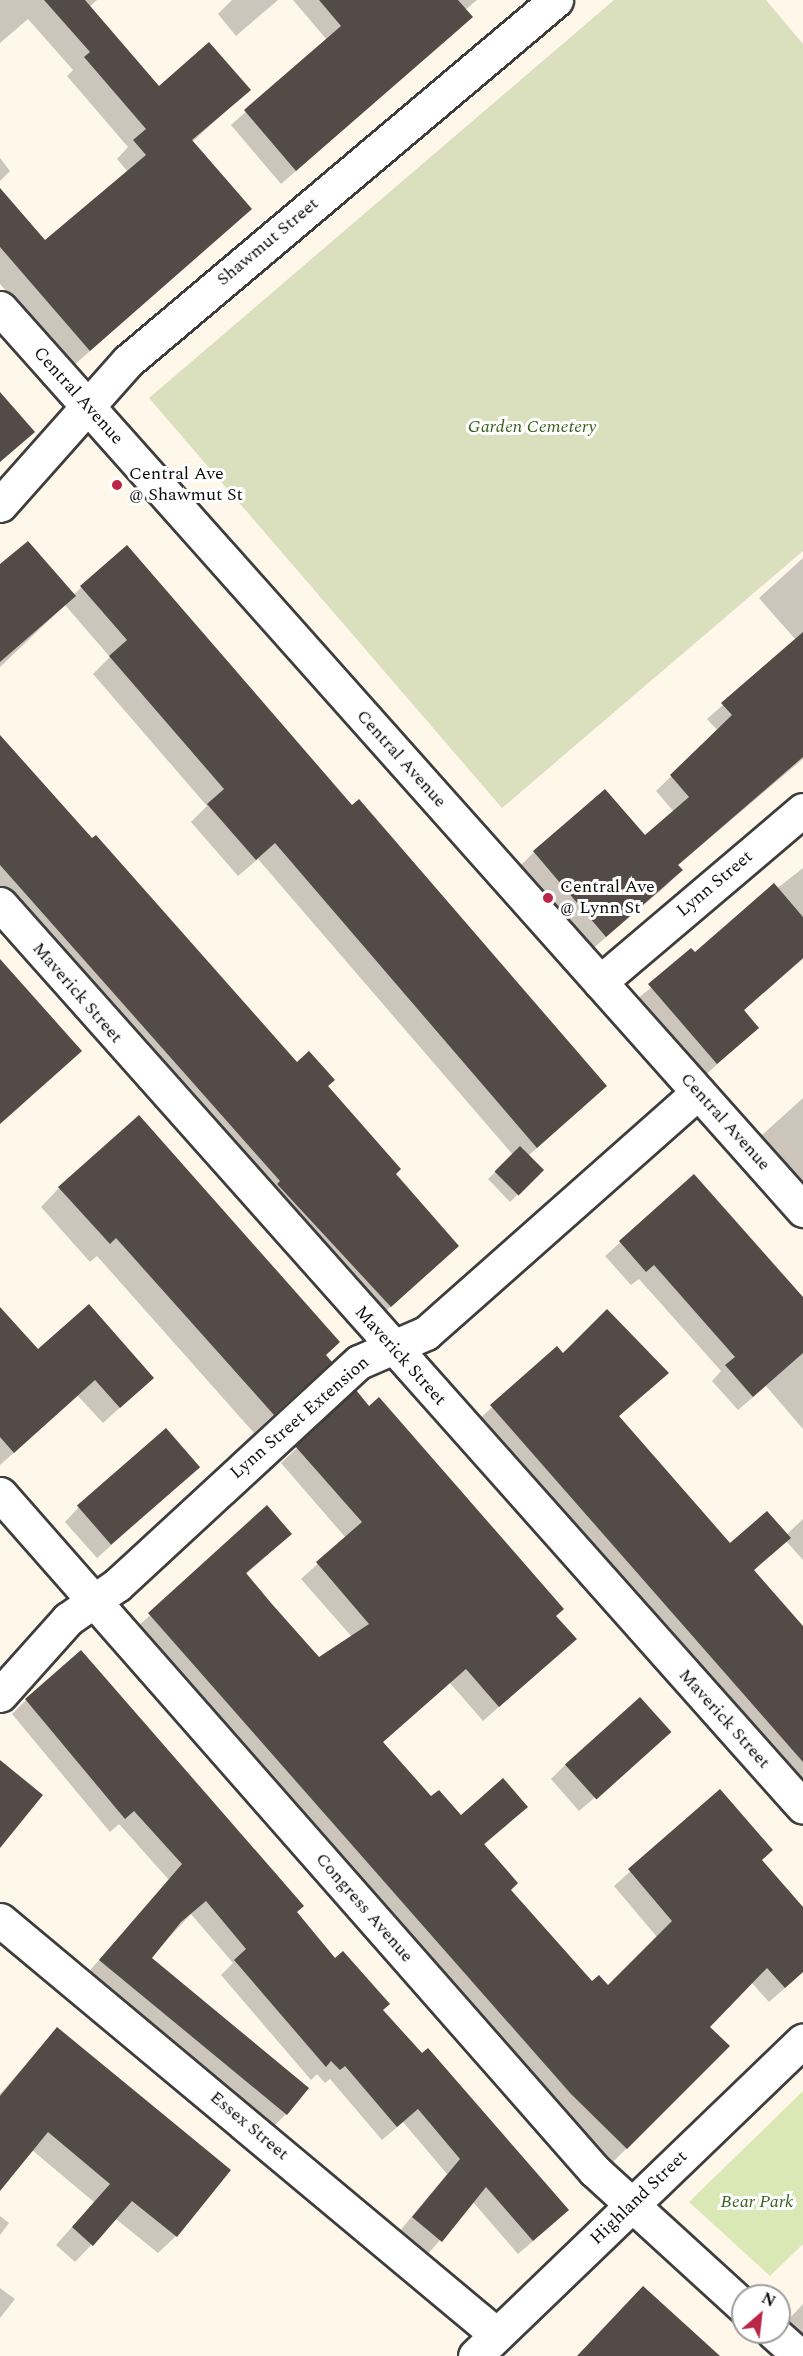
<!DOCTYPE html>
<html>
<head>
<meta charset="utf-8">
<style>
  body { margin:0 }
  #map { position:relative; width:803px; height:2356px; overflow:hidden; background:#fff7ea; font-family:Spectral,serif }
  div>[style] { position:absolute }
  .green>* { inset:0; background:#d9e8b5 }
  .cemetery>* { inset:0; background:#dadfbd }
  .shadow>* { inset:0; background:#0003 }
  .building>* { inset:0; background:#544a48; transform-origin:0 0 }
  .roads { filter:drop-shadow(2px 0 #3e3e3e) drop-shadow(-2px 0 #3e3e3e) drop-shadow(0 2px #3e3e3e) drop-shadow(0 -2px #3e3e3e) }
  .minor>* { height:33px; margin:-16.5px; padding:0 16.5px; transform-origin:16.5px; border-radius:16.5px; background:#fff }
  .dots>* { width:16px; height:16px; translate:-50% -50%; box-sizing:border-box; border:3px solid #fff; border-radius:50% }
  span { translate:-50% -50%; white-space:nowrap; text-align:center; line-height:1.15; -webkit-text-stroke:6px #fff; paint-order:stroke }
  .street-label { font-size:18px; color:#0b0b0b }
  .park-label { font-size:18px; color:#38611d; font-style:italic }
  .poi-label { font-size:18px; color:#0b0b0b }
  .left { translate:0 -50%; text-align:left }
  .north { position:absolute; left:731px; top:2284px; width:60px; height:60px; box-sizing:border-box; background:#fff; border:2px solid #9d9d9d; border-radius:50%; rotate:28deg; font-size:16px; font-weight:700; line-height:24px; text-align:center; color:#0b0b0b }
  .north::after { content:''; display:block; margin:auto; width:21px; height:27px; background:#b92648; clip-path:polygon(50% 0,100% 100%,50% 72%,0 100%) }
</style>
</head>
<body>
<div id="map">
  <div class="green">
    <div style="clip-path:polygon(803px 2091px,803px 2244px,770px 2276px,689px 2202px)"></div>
  </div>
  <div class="cemetery">
    <div style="clip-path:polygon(614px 0,766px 0,803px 44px,803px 551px,502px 808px,149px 398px)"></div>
  </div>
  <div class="shadow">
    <div style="clip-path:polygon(0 0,97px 0,89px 7px,158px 88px,249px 90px,192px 142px,250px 209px,72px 367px,0 284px,0 191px,45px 242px,128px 172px,117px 159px,128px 147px,67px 76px,73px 70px,28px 19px,0 43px)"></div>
    <div style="clip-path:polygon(232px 0,278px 0,236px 36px,218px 14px)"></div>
    <div style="clip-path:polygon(293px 0,477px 0,465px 10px,471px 17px,457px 31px,281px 184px,231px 125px,327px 40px)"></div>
    <div style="clip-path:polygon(0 158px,10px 171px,0 181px)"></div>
    <div style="clip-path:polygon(127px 547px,352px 808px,605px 1086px,528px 1156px,542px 1170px,510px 1202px,488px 1179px,513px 1155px,258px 859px,238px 876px,191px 822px,207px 806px,93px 674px,110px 657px,65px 605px,0 667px,0 566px,73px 595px)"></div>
    <div style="clip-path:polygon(803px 558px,803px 759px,677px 866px,681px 870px,666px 886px,590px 951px,519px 867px,534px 852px,645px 837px,674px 812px,656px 791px,718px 731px,707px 719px,796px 640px,759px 598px)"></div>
    <div style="clip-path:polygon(0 749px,296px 1064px,326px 1087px,394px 1175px,457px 1246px,373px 1323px,0 900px)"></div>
    <div style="clip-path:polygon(803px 868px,803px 959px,743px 1011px,757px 1028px,700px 1080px,633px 1002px)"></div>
    <div style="clip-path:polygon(0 961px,80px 1051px,0 1124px)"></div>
    <div style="clip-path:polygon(803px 1098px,803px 1183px,762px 1135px)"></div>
    <div style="clip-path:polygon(694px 1176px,803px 1299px,803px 1429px,766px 1386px,738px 1410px,712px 1381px,721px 1371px,639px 1279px,631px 1285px,605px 1256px)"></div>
    <div style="clip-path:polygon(59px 1188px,325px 1356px,311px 1380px,254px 1433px,97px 1256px,90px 1262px,41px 1207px)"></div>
    <div style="clip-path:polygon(0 1309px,37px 1351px,135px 1394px,103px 1423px,78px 1396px,0 1465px)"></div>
    <div style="clip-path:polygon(557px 1348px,563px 1355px,652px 1387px,618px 1417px,730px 1545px,786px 1535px,803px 1519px,803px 1560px,786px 1541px,753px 1571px,803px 1628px,803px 1792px,477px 1421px)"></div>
    <div style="clip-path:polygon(356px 1393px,575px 1639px,483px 1721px,450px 1683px,382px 1743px,431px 1799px,461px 1817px,526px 1807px,483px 1846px,509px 1890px,592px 1983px,608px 1987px,657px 1937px,614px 1886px,720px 1791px,761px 1860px,803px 1909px,803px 1972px,769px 2002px,751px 1982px,708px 2027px,728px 2046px,611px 2164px,556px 2109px,134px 1630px,267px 1507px,290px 1534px,245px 1575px,319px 1659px,352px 1637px,301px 1579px,346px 1538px,281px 1463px)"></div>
    <div style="clip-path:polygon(183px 1481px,97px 1558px,65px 1522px,79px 1507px)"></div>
    <div style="clip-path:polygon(26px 1700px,295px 1913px,381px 2011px,553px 2224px,518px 2254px,473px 2202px,427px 2255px,399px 2232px,447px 2174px,403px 2122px,382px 2140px,330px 2079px,325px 2083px,317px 2074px,311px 2080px,221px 1975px,233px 1963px,191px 1914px,150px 1958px,286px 2114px,272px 2128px,86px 1975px,169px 1880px,119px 1824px,110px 1832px,12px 1714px)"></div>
    <div style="clip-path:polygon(654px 1747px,579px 1811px,551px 1779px,566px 1764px)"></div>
    <div style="clip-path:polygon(57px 2029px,176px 2236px,158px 2253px,116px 2219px,75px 2262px,56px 2245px,94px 2202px,32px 2150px,0 2187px,0 2094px)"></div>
    <div style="clip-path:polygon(0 2216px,9px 2223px,0 2235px)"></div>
    <div style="clip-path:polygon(0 2288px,15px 2299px,0 2318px)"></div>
    <div style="clip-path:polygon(803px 2304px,803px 2334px,788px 2320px)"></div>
  </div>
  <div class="building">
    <div style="clip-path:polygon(44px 0,85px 0,159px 86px,209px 42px,251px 90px,192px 140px,252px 209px,90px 351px,0 247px,0 188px,45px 240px,146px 155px,133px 140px,146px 129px,84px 57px,90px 52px)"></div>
    <div style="clip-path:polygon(319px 0,458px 0,473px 17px,296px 171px,244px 110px,341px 26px)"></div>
    <div style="clip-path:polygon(0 392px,35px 432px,0 462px)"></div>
    <div style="clip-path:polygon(28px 541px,76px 596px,0 662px,0 564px)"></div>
    <div style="clip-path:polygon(127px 545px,352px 805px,359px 799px,607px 1086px,537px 1148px,275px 843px,256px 860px,207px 804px,224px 789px,109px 656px,127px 640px,80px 586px)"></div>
    <div style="clip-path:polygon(803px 632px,803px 757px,678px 865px,683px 870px,606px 937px,533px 851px,605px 789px,645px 835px,689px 797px,670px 775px,732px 715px,721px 703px)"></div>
    <div style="clip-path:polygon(0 735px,92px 838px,96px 835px,297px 1062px,309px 1051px,335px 1080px,328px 1086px,401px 1169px,396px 1174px,459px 1246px,391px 1307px,277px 1184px,280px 1181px,0 865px)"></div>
    <div style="clip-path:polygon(774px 883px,803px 917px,803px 958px,744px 1010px,759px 1028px,717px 1064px,648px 984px,691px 948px,695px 952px)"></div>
    <div style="clip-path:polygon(0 959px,82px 1051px,0 1124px)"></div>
    <div style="clip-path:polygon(139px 1115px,340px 1342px,326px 1355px,332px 1362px,274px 1415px,116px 1238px,110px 1244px,58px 1187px)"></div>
    <div style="left:520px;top:1146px;width:34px;height:36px;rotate:45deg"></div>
    <div style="clip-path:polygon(694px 1174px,803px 1297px,803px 1353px,753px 1397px,725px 1365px,735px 1357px,654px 1265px,646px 1272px,619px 1241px)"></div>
    <div style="clip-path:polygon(89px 1304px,154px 1378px,120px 1408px,95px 1380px,14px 1453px,0 1437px,0 1307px,38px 1349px)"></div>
    <div style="clip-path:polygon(607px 1309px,669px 1373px,619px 1416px,730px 1543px,767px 1511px,791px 1538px,754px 1570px,803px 1626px,803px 1762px,490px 1405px,557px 1346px,563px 1353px)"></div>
    <div style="clip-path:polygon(356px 1390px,369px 1406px,379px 1397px,564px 1609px,556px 1616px,577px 1639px,499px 1707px,466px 1669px,383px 1742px,431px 1796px,439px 1790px,461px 1815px,503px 1778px,528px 1807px,484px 1844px,518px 1883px,511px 1890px,592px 1981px,599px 1975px,608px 1985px,672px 1921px,628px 1869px,720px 1789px,773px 1850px,762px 1860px,803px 1907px,803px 1972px,785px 1988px,767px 1968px,710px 2027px,730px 2046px,627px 2149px,571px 2094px,148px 1613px,267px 1505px,292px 1534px,246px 1573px,271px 1603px,319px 1657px,369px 1624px,316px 1562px,362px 1522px,295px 1446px)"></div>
    <div style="left:166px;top:1428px;width:52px;height:118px;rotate:49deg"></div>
    <div style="clip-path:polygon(81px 1650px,304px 1906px,297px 1912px,335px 1958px,343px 1951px,390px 2004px,383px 2010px,422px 2053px,428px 2048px,569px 2210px,533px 2241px,486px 2187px,442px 2242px,412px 2217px,460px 2159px,418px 2109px,397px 2127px,345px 2066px,340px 2070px,331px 2061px,326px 2067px,234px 1960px,246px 1949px,206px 1901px,181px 1922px,152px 1958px,309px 2088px,287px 2115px,99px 1960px,182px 1864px,134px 1811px,125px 1819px,25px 1699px)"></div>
    <div style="left:640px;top:1697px;width:47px;height:101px;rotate:48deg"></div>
    <div style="clip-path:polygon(0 1760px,43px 1795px,0 1848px)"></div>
    <div style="clip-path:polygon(57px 2027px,231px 2170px,177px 2237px,132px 2201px,93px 2246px,72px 2227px,110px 2184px,48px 2132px,0 2191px,0 2096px)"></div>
    <div style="clip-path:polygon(643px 2286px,720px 2356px,577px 2356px)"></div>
  </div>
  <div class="roads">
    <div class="minor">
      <div style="left:0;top:308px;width:1208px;rotate:48.32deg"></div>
      <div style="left:0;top:505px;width:193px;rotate:-48.4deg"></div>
      <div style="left:128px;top:361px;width:560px;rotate:-40.15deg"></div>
      <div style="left:0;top:904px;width:1208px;rotate:48.35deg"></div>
      <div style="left:600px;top:982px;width:266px;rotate:-40.3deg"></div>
      <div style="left:0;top:1494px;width:901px;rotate:48.69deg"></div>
      <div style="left:595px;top:2171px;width:200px;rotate:42.4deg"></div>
      <div style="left:0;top:1695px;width:102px;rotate:-48.2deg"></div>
      <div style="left:68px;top:1619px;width:60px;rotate:-34.8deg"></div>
      <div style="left:117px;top:1585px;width:329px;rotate:-42.7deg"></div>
      <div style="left:359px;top:1362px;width:73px;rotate:-23.4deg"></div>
      <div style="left:426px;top:1333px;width:363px;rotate:-41.5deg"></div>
      <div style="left:0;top:1920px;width:647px;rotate:39.86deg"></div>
      <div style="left:773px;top:2332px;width:36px;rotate:42deg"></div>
      <div style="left:475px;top:2356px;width:455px;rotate:-43.9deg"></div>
    </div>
  </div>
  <div class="dots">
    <div style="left:117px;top:485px;background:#b92648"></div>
    <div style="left:548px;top:898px;background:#b92648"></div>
  </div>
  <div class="street-label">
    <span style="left:268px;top:242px;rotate:-40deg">Shawmut Street</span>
    <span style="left:78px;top:396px;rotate:48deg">Central Avenue</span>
    <span style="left:401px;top:759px;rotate:48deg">Central Avenue</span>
    <span style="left:715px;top:884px;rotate:-40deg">Lynn Street</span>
    <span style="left:77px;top:993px;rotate:49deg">Maverick Street</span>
    <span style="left:725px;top:1122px;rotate:48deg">Central Avenue</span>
    <span style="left:400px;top:1356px;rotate:48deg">Maverick Street</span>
    <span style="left:300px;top:1418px;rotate:-41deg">Lynn Street Extension</span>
    <span style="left:724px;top:1719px;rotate:48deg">Maverick Street</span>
    <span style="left:364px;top:1908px;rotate:49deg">Congress Avenue</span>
    <span style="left:249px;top:2126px;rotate:40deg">Essex Street</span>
    <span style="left:639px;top:2198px;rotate:-44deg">Highland Street</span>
  </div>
  <div class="park-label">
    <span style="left:532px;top:427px">Garden Cemetery</span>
    <span style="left:757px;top:2202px">Bear Park</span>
  </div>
  <div class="poi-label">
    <span class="left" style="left:129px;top:485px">Central Ave<br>@ Shawmut St</span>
    <span class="left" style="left:560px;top:898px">Central Ave<br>@ Lynn St</span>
  </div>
  <div class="north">N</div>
</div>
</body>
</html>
